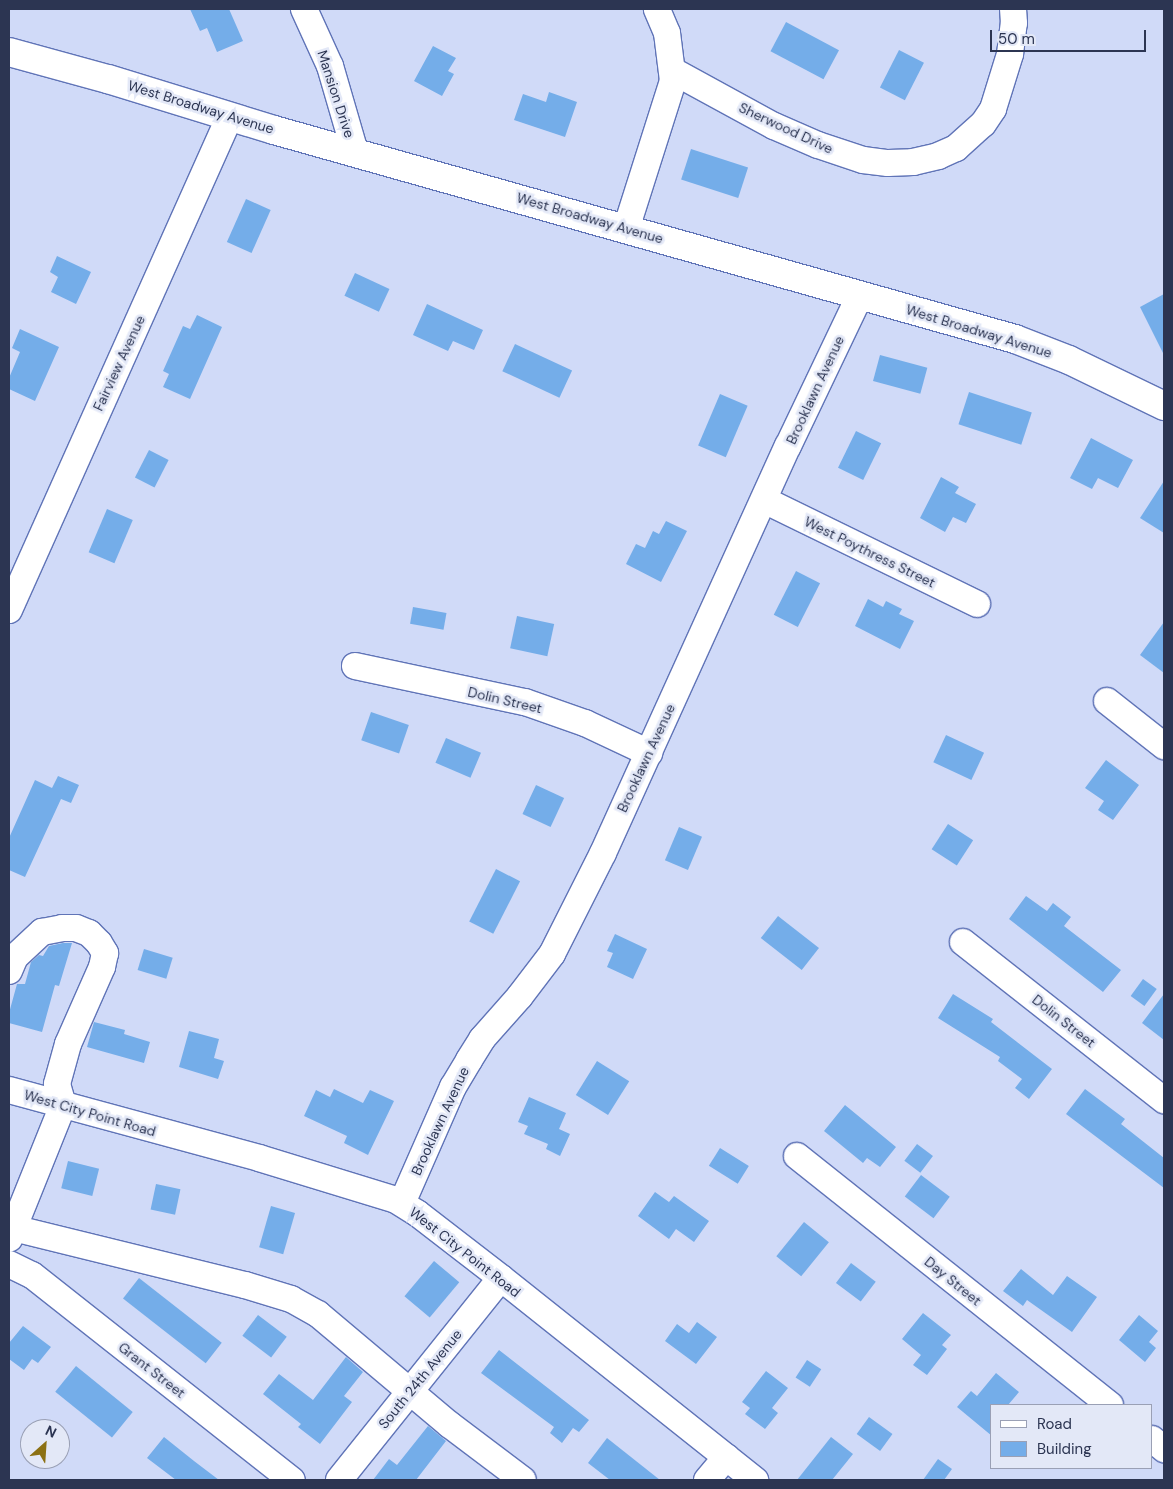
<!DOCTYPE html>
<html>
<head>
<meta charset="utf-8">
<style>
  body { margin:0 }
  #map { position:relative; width:1173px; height:1489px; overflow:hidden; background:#d0daf8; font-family:"DM Sans",sans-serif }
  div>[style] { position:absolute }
  .building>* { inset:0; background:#74ade9; transform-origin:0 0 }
  .roads { filter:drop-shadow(1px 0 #6074b7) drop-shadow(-1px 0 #6074b7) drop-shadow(0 1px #6074b7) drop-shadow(0 -1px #6074b7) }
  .minor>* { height:26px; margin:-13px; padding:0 13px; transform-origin:13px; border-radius:13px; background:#fff }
  .major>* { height:28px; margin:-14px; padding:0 14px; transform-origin:14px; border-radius:14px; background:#fff }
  span { translate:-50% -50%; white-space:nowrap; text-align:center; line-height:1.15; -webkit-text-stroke:5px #e3e8f7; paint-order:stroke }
  .street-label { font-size:14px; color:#2c3552 }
  .frame { position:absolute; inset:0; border:10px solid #2c3552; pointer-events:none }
  .legend { position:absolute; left:990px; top:1404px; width:162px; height:65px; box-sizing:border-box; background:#e3e8f7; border:1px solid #9aa0b5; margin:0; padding:6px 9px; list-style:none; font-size:15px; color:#2c3552 }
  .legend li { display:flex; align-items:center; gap:10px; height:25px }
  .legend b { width:25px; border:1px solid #9aa0b5 }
  .north { position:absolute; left:20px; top:1419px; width:50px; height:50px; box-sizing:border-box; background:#e3e8f7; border:1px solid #9aa0b5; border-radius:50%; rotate:26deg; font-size:14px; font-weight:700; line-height:20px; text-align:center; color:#2c3552 }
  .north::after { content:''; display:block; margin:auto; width:18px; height:22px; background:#8c7114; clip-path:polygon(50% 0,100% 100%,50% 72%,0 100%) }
  .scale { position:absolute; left:990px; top:30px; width:156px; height:22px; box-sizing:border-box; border:2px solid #2c3552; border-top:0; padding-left:6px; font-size:15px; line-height:18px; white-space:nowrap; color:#2c3552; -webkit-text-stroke:4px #e3e8f7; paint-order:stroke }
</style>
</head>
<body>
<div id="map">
  <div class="building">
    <div style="clip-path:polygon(190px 9px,229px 9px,243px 41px,217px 52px,207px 28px,200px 31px)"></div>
    <div style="left:786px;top:22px;width:60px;height:33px;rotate:28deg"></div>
    <div style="clip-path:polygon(433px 46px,456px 58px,448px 71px,454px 74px,442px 96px,414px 81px)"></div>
    <div style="left:899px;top:50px;width:28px;height:42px;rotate:27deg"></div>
    <div style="clip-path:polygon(549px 92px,577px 102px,565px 137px,514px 120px,523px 94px,546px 102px)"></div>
    <div style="left:691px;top:149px;width:60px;height:32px;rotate:18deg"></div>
    <div style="left:246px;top:199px;width:27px;height:47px;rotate:24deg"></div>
    <div style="clip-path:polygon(57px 256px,91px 272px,76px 304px,51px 292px,58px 277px,50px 272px)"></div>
    <div style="left:355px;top:273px;width:38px;height:25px;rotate:25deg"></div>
    <div style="clip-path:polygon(1164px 294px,1164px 355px,1140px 307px)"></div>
    <div style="clip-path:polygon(427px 304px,483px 330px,474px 350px,453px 341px,448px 351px,413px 335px)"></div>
    <div style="clip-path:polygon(197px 315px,222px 327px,190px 399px,163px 387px,169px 374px,163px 371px,183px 326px,190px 329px)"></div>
    <div style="clip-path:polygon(20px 329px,59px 347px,35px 401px,9px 389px,9px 378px,20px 352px,12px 348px)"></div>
    <div style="left:515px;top:344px;width:63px;height:30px;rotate:25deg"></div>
    <div style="left:880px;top:355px;width:49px;height:27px;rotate:15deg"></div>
    <div style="left:969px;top:392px;width:66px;height:34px;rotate:18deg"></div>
    <div style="left:720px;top:394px;width:30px;height:56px;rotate:23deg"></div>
    <div style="left:856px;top:431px;width:28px;height:41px;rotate:26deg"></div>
    <div style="clip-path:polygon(1091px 438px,1133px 460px,1118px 488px,1098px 478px,1092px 489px,1070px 478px)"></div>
    <div style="left:149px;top:450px;width:22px;height:31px;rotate:27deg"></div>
    <div style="clip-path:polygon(941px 477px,959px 487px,955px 493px,976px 504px,966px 523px,953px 517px,945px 532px,920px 518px)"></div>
    <div style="clip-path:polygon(1164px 481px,1164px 533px,1140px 518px)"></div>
    <div style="left:107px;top:509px;width:28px;height:47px;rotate:23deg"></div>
    <div style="clip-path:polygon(666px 521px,687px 531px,661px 582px,626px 564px,636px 544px,645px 548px,653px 531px,659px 534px)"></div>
    <div style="left:796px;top:571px;width:27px;height:49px;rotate:27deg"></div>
    <div style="clip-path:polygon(868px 599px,883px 607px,886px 601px,902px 609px,899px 614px,914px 621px,900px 649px,855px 626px)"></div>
    <div style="left:413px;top:607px;width:34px;height:17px;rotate:10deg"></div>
    <div style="left:517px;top:616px;width:38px;height:33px;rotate:12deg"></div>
    <div style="clip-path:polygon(1164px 622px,1164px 673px,1140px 655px)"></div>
    <div style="left:371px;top:712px;width:40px;height:30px;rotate:19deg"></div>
    <div style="left:946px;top:735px;width:42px;height:30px;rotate:25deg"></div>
    <div style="left:446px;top:738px;width:38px;height:27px;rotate:23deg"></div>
    <div style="clip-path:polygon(1106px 760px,1139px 785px,1113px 820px,1098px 810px,1104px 801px,1085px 788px)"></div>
    <div style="clip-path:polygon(58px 776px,79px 785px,71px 803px,61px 799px,25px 877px,9px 870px,9px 838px,35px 780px,52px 788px)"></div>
    <div style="left:536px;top:785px;width:31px;height:32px;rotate:25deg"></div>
    <div style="left:948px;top:824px;width:30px;height:30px;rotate:33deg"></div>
    <div style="left:679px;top:827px;width:25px;height:36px;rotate:23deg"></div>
    <div style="left:496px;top:869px;width:27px;height:59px;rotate:27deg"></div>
    <div style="clip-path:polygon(1026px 896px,1047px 911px,1053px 903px,1071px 917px,1064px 926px,1121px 970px,1103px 992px,1009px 919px)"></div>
    <div style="left:778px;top:916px;width:52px;height:28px;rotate:38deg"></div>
    <div style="clip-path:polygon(615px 934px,647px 949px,633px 979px,607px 967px,613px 953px,607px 951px)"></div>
    <div style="clip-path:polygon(63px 943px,72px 943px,59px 986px,55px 985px,42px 1032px,9px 1023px,9px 1013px,17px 984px,25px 984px,31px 962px,39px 955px,43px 956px,49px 946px)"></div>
    <div style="left:144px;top:949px;width:30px;height:22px;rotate:17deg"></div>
    <div style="left:1143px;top:979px;width:17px;height:21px;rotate:36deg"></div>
    <div style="clip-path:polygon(953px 994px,993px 1019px,991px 1022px,1052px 1069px,1029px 1099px,1015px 1088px,1022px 1079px,998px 1061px,1000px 1057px,938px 1018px)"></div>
    <div style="clip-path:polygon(1164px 994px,1164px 1040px,1142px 1023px)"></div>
    <div style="clip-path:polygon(94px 1022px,125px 1030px,124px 1034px,150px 1042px,144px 1063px,87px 1047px)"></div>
    <div style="clip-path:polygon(189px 1031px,219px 1039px,214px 1058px,224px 1061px,218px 1079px,179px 1067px)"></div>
    <div style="left:597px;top:1061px;width:38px;height:40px;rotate:32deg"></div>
    <div style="clip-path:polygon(334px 1089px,363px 1103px,370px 1090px,394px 1101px,368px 1155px,344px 1143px,347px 1136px,304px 1116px,316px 1090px,330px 1097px)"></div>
    <div style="clip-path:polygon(1085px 1089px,1125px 1119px,1121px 1124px,1164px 1158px,1164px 1188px,1066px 1114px)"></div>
    <div style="clip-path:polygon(529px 1097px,566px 1113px,559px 1129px,570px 1134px,560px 1156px,546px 1149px,548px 1144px,524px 1134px,528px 1126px,518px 1122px)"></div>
    <div style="clip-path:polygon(845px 1105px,896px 1147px,880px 1167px,867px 1158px,863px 1163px,824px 1131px)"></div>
    <div style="left:917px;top:1144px;width:20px;height:21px;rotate:37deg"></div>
    <div style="left:720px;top:1148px;width:34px;height:21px;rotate:32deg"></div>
    <div style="left:68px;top:1161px;width:32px;height:28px;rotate:14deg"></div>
    <div style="left:921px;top:1175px;width:36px;height:27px;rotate:37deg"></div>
    <div style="left:156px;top:1184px;width:25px;height:26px;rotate:12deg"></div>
    <div style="clip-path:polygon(655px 1192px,669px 1202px,674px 1196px,709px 1221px,694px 1242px,676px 1229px,669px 1239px,638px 1216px)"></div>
    <div style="left:271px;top:1206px;width:25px;height:43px;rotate:16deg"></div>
    <div style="left:804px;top:1222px;width:32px;height:44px;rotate:39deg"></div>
    <div style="left:434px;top:1261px;width:33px;height:46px;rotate:40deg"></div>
    <div style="left:851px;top:1263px;width:31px;height:25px;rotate:37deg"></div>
    <div style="clip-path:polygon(1021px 1269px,1053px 1295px,1067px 1276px,1097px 1297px,1072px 1332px,1027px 1300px,1023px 1306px,1003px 1291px)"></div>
    <div style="left:139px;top:1278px;width:105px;height:26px;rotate:38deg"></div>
    <div style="clip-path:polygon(923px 1313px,951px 1335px,942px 1345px,947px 1349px,927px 1375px,913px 1365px,921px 1355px,902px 1339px)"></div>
    <div style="left:258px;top:1315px;width:36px;height:26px;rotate:37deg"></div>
    <div style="clip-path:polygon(1139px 1315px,1158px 1331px,1149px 1342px,1156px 1348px,1145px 1362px,1119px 1340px)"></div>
    <div style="clip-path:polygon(697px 1322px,717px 1337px,696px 1364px,665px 1341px,677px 1324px,689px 1333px)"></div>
    <div style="clip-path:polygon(23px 1326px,51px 1347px,38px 1363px,32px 1359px,24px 1370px,9px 1359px,9px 1343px)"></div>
    <div style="clip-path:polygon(499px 1350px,589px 1420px,579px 1432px,573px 1428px,562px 1443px,550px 1433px,554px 1427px,481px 1373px)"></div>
    <div style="clip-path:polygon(346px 1357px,363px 1372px,344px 1396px,352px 1402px,320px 1444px,298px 1427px,301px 1424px,263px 1394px,279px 1374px,313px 1400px)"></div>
    <div style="left:807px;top:1360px;width:17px;height:21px;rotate:33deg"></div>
    <div style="left:76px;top:1366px;width:73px;height:33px;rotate:39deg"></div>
    <div style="clip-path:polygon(766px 1371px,788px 1388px,772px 1408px,778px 1413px,765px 1429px,745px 1414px,750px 1408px,742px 1402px)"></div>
    <div style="clip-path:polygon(996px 1373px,1019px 1392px,1008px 1405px,992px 1405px,992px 1436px,957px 1407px,971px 1391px,977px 1396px)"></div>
    <div style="left:869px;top:1417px;width:29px;height:21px;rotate:36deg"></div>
    <div style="clip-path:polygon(428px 1426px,446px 1441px,416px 1480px,373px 1480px,389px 1459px,397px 1465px)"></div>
    <div style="clip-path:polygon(164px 1437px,194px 1461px,219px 1480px,176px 1480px,147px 1458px)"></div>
    <div style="clip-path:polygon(831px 1437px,853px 1454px,832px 1480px,797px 1480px)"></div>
    <div style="clip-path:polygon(607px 1438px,660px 1480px,610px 1480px,588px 1463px)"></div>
    <div style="clip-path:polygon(938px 1459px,952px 1469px,944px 1480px,923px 1480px)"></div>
  </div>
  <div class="roads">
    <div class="minor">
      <div style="left:304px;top:9px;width:63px;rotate:65.5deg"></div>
      <div style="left:330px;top:66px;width:90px;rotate:73.8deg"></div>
      <div style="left:673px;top:71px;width:115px;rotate:28.6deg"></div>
      <div style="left:774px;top:126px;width:48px;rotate:23.4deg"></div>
      <div style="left:818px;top:145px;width:47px;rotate:18.4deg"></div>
      <div style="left:863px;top:160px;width:25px;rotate:7deg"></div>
      <div style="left:888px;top:163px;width:25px;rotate:-2deg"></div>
      <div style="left:913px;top:162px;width:26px;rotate:-13deg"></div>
      <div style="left:938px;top:156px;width:20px;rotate:-24deg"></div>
      <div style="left:956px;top:148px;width:36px;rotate:-42deg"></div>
      <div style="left:983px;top:124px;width:18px;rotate:-56deg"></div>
      <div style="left:993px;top:109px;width:58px;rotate:-72.8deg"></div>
      <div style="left:1010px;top:54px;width:31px;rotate:-83deg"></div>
      <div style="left:1014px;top:23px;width:14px;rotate:-94deg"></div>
      <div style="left:626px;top:229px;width:155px;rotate:-72.4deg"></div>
      <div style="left:673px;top:81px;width:48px;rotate:-97.1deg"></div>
      <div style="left:667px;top:33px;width:26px;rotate:-113deg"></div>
      <div style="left:764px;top:500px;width:237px;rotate:26deg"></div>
      <div style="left:9px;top:610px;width:541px;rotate:-65.9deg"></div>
      <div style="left:355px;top:666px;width:174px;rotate:12deg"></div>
      <div style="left:525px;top:702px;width:64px;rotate:19.3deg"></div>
      <div style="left:585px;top:723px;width:71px;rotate:25.1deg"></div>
      <div style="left:1107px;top:701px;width:73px;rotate:38.3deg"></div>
      <div style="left:963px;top:942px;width:256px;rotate:38.2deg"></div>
      <div style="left:9px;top:971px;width:15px;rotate:-67deg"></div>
      <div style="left:15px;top:957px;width:37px;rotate:-43deg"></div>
      <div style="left:42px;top:932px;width:20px;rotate:-11deg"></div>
      <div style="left:62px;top:928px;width:14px"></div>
      <div style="left:76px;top:928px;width:14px;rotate:21deg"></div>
      <div style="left:89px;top:933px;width:14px;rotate:45deg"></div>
      <div style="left:99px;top:943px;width:12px;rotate:59deg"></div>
      <div style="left:105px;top:953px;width:14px;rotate:102deg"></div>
      <div style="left:102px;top:967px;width:84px;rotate:113.8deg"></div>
      <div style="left:68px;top:1044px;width:41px;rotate:105.4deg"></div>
      <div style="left:57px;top:1084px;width:22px;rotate:74deg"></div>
      <div style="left:63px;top:1105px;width:144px;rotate:111.9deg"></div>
      <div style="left:9px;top:1090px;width:259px;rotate:15.2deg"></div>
      <div style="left:259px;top:1158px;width:143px;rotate:17deg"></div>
      <div style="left:396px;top:1200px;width:25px;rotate:32deg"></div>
      <div style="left:417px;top:1213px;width:106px;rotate:37.7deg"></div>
      <div style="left:501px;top:1278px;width:325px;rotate:38.5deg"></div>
      <div style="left:797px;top:1156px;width:400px;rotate:38.5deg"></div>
      <div style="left:402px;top:1203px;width:127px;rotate:-66.3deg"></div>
      <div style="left:453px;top:1087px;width:31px;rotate:-59deg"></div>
      <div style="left:469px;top:1060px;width:25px;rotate:-58deg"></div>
      <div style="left:482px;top:1039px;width:57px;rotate:-48.5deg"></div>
      <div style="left:520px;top:996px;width:53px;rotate:-52.7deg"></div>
      <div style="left:552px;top:954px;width:113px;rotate:-63.2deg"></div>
      <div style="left:603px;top:853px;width:447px;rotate:-65.6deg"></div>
      <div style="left:788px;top:446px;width:167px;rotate:-64.5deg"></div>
      <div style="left:13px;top:1228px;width:239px;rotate:13.8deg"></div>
      <div style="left:245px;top:1285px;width:48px;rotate:16.9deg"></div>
      <div style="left:291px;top:1299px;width:31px;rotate:29deg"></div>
      <div style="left:318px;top:1314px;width:172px;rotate:40.1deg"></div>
      <div style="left:450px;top:1425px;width:91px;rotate:37deg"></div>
      <div style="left:9px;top:1264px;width:25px;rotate:26deg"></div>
      <div style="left:32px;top:1275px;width:331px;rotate:38.3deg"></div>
      <div style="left:1152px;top:1439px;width:16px;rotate:40deg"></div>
      <div style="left:339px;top:1480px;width:259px;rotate:-51.3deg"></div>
      <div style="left:707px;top:1480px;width:30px;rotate:-50deg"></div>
    </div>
    <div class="major">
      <div style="left:9px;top:52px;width:103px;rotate:15.3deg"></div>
      <div style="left:108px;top:79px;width:174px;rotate:17.1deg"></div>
      <div style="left:274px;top:130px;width:770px;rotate:15.75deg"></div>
      <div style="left:1015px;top:339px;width:58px;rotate:21.3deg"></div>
      <div style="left:1069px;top:360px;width:106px;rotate:25.8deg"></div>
    </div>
  </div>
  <div class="street-label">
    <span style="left:336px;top:94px;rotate:72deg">Mansion Drive</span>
    <span style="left:201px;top:107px;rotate:17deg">West Broadway Avenue</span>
    <span style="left:786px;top:128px;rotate:25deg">Sherwood Drive</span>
    <span style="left:590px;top:218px;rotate:16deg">West Broadway Avenue</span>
    <span style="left:979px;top:331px;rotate:17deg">West Broadway Avenue</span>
    <span style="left:119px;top:363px;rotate:-65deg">Fairview Avenue</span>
    <span style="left:815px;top:390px;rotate:-65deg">Brooklawn Avenue</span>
    <span style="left:870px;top:552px;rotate:26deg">West Poythress Street</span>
    <span style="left:505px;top:700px;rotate:13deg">Dolin Street</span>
    <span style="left:646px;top:758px;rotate:-65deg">Brooklawn Avenue</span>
    <span style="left:1064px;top:1021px;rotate:38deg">Dolin Street</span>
    <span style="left:90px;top:1113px;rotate:16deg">West City Point Road</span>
    <span style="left:440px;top:1121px;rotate:-65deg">Brooklawn Avenue</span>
    <span style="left:465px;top:1252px;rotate:38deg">West City Point Road</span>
    <span style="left:953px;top:1281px;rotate:39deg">Day Street</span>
    <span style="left:152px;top:1370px;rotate:38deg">Grant Street</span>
    <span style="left:420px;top:1379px;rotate:-51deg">South 24th Avenue</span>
  </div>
  <div class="frame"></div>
  <ul class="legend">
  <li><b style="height:6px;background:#fff"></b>Road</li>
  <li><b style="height:14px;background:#74ade9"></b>Building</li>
  </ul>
  <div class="north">N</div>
  <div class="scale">50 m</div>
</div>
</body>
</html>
